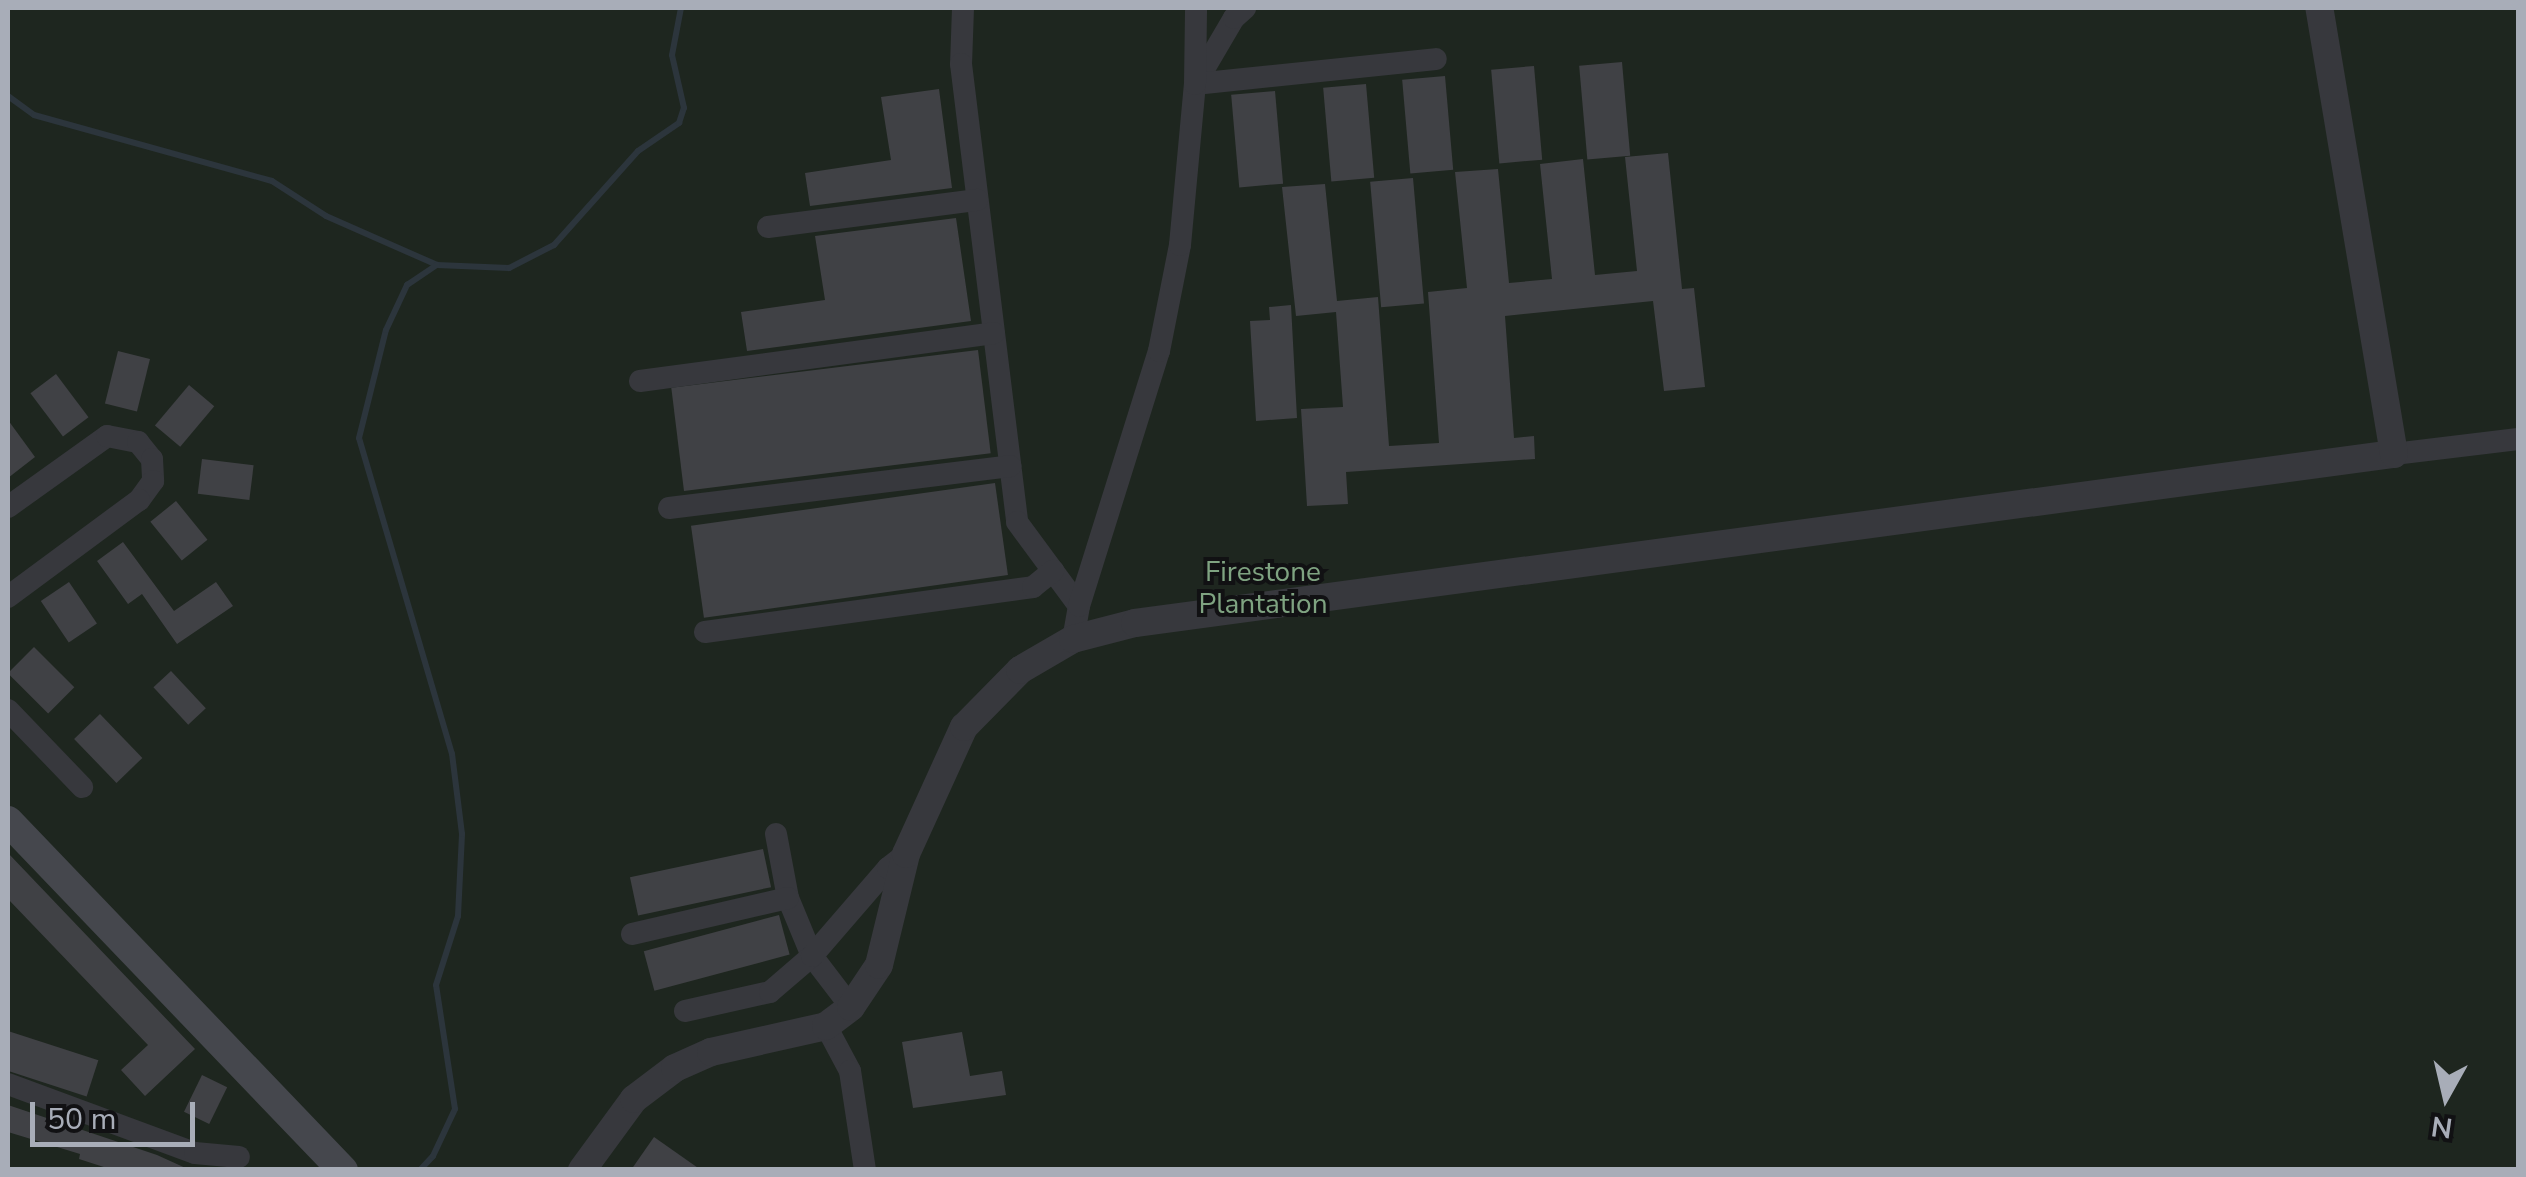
<!DOCTYPE html>
<html>
<head>
<meta charset="utf-8">
<style>
  body { margin:0 }
  #map { position:relative; width:2526px; height:1177px; overflow:hidden; background:#161618; font-family:"Nunito Sans",sans-serif }
  div>[style] { position:absolute }
  .green>* { inset:0; background:#1e261f; transform-origin:0 0 }
  .stream>* { height:6px; margin:-3px; padding:0 3px; transform-origin:3px; border-radius:3px; background:#2c353c }
  .building>* { inset:0; background:#404145; transform-origin:0 0 }
  .minor>* { height:22px; margin:-11px; padding:0 11px; transform-origin:11px; border-radius:11px; background:#37383d }
  .tertiary>* { height:28px; margin:-14px; padding:0 14px; transform-origin:14px; border-radius:14px; background:#37383d }
  .secondary>* { height:30px; margin:-15px; padding:0 15px; transform-origin:15px; border-radius:15px; background:#45474d }
  span { translate:-50% -50%; white-space:nowrap; text-align:center; line-height:1.15; -webkit-text-stroke:8px #111113; paint-order:stroke }
  .park-label { font-size:28px; color:#7fa381 }
  .frame { position:absolute; inset:0; border:10px solid #a8adb8; pointer-events:none }
  .north { position:absolute; left:2396px; top:1047px; width:100px; height:100px; -webkit-text-stroke:8px #111113; paint-order:stroke; rotate:188deg; font-size:28px; font-weight:700; line-height:40px; text-align:center; color:#a8adb8 }
  .north::after { content:''; display:block; margin:auto; width:35px; height:45px; background:#a8adb8; clip-path:polygon(50% 0,100% 100%,50% 72%,0 100%) }
  .scale { position:absolute; left:30px; top:1102px; width:165px; height:45px; box-sizing:border-box; border:5px solid #a8adb8; border-top:0; padding-left:12px; font-size:30px; line-height:35px; white-space:nowrap; color:#a8adb8; -webkit-text-stroke:8px #111113; paint-order:stroke }
</style>
</head>
<body>
<div id="map">
  <div class="green">
    <div style="left:8px;top:8px;width:2510px;height:1161px"></div>
  </div>
  <div class="stream">
    <div style="left:8px;top:96px;width:32px;rotate:36deg"></div>
    <div style="left:34px;top:115px;width:247px;rotate:15.5deg"></div>
    <div style="left:272px;top:181px;width:64px;rotate:32.9deg"></div>
    <div style="left:326px;top:216px;width:121px;rotate:23.8deg"></div>
    <div style="left:437px;top:265px;width:72px;rotate:2.4deg"></div>
    <div style="left:509px;top:268px;width:51px;rotate:-27.1deg"></div>
    <div style="left:554px;top:245px;width:126px;rotate:-48.2deg"></div>
    <div style="left:638px;top:151px;width:50px;rotate:-34.3deg"></div>
    <div style="left:679px;top:123px;width:16px;rotate:-72deg"></div>
    <div style="left:684px;top:108px;width:54px;rotate:-102.8deg"></div>
    <div style="left:672px;top:55px;width:48px;rotate:-79.2deg"></div>
    <div style="left:420px;top:1170px;width:19px;rotate:-47deg"></div>
    <div style="left:433px;top:1156px;width:52px;rotate:-64.9deg"></div>
    <div style="left:455px;top:1109px;width:125px;rotate:-98.7deg"></div>
    <div style="left:436px;top:985px;width:72px;rotate:-72.3deg"></div>
    <div style="left:458px;top:916px;width:82px;rotate:-87.2deg"></div>
    <div style="left:462px;top:834px;width:81px;rotate:-97.1deg"></div>
    <div style="left:452px;top:754px;width:329px;rotate:-106.4deg"></div>
    <div style="left:359px;top:438px;width:111px;rotate:-76deg"></div>
    <div style="left:386px;top:330px;width:50px;rotate:-65deg"></div>
    <div style="left:407px;top:285px;width:36px;rotate:-34deg"></div>
  </div>
  <div class="building">
    <div style="left:1622px;top:62px;width:94px;height:43px;rotate:85deg"></div>
    <div style="left:1534px;top:66px;width:94px;height:43px;rotate:85deg"></div>
    <div style="left:1445px;top:76px;width:94px;height:43px;rotate:85deg"></div>
    <div style="left:1366px;top:84px;width:94px;height:43px;rotate:85deg"></div>
    <div style="clip-path:polygon(939px 89px,952px 188px,810px 206px,805px 173px,891px 160px,881px 97px)"></div>
    <div style="left:1275px;top:91px;width:93px;height:44px;rotate:85deg"></div>
    <div style="clip-path:polygon(1668px 153px,1682px 289px,1694px 288px,1705px 387px,1664px 391px,1653px 301px,1505px 316px,1514px 438px,1534px 436px,1535px 459px,1346px 472px,1348px 504px,1307px 506px,1301px 409px,1343px 407px,1336px 312px,1296px 316px,1282px 187px,1325px 184px,1337px 301px,1378px 297px,1389px 446px,1439px 443px,1428px 292px,1467px 288px,1455px 172px,1498px 169px,1509px 283px,1552px 279px,1540px 164px,1583px 159px,1595px 275px,1637px 271px,1625px 157px)"></div>
    <div style="left:1413px;top:178px;width:126px;height:43px;rotate:85deg"></div>
    <div style="clip-path:polygon(956px 218px,971px 321px,747px 351px,741px 312px,825px 300px,815px 236px)"></div>
    <div style="clip-path:polygon(1291px 305px,1297px 418px,1256px 421px,1250px 321px,1270px 320px,1269px 307px)"></div>
    <div style="left:978px;top:350px;width:104px;height:309px;rotate:83deg"></div>
    <div style="left:118px;top:351px;width:33px;height:54px;rotate:14deg"></div>
    <div style="left:56px;top:374px;width:54px;height:32px;rotate:53deg"></div>
    <div style="left:189px;top:385px;width:33px;height:53px;rotate:40deg"></div>
    <div style="clip-path:polygon(8px 420px,35px 457px,8px 478px)"></div>
    <div style="left:202px;top:459px;width:52px;height:35px;rotate:7deg"></div>
    <div style="left:995px;top:483px;width:93px;height:307px;rotate:82deg"></div>
    <div style="left:176px;top:501px;width:50px;height:33px;rotate:51deg"></div>
    <div style="clip-path:polygon(123px 542px,174px 611px,216px 582px,233px 606px,177px 644px,142px 594px,128px 604px,97px 561px)"></div>
    <div style="left:69px;top:582px;width:50px;height:34px;rotate:56deg"></div>
    <div style="left:34px;top:647px;width:57px;height:37px;rotate:45deg"></div>
    <div style="left:171px;top:671px;width:51px;height:24px;rotate:47deg"></div>
    <div style="left:100px;top:714px;width:61px;height:36px;rotate:46deg"></div>
    <div style="left:763px;top:849px;width:39px;height:136px;rotate:78deg"></div>
    <div style="clip-path:polygon(8px 853px,195px 1049px,145px 1096px,121px 1070px,148px 1045px,8px 899px)"></div>
    <div style="left:779px;top:915px;width:41px;height:140px;rotate:75deg"></div>
    <div style="left:8px;top:1031px;width:95px;height:38px;rotate:18deg"></div>
    <div style="clip-path:polygon(962px 1032px,970px 1076px,1002px 1071px,1006px 1095px,913px 1108px,902px 1042px)"></div>
    <div style="left:202px;top:1075px;width:28px;height:41px;rotate:26deg"></div>
    <div style="clip-path:polygon(8px 1105px,157px 1155px,190px 1170px,113px 1170px,79px 1159px,80px 1154px,8px 1132px)"></div>
    <div style="clip-path:polygon(654px 1137px,701px 1170px,631px 1170px)"></div>
  </div>
  <div class="minor">
    <div style="left:963px;top:8px;width:56px;rotate:92deg"></div>
    <div style="left:961px;top:64px;width:461px;rotate:83deg"></div>
    <div style="left:1017px;top:522px;width:104px;rotate:53.6deg"></div>
    <div style="left:1079px;top:606px;width:34px;rotate:100deg"></div>
    <div style="left:1197px;top:81px;width:73px;rotate:-59.6deg"></div>
    <div style="left:1234px;top:18px;width:15px;rotate:-42deg"></div>
    <div style="left:1195px;top:84px;width:242px;rotate:-5.9deg"></div>
    <div style="left:768px;top:227px;width:211px;rotate:-7.4deg"></div>
    <div style="left:640px;top:381px;width:357px;rotate:-7.7deg"></div>
    <div style="left:2394px;top:454px;width:125px;rotate:-6.9deg"></div>
    <div style="left:8px;top:507px;width:122px;rotate:-35.6deg"></div>
    <div style="left:107px;top:436px;width:32px;rotate:11deg"></div>
    <div style="left:138px;top:442px;width:22px;rotate:51deg"></div>
    <div style="left:152px;top:459px;width:22px;rotate:87deg"></div>
    <div style="left:153px;top:481px;width:24px;rotate:126deg"></div>
    <div style="left:139px;top:500px;width:163px;rotate:143.5deg"></div>
    <div style="left:669px;top:508px;width:344px;rotate:-7deg"></div>
    <div style="left:1079px;top:606px;width:267px;rotate:-72.6deg"></div>
    <div style="left:1159px;top:351px;width:108px;rotate:-78.8deg"></div>
    <div style="left:1180px;top:245px;width:162px;rotate:-84.7deg"></div>
    <div style="left:1195px;top:84px;width:76px;rotate:-89.2deg"></div>
    <div style="left:705px;top:632px;width:331px;rotate:-7.8deg"></div>
    <div style="left:1033px;top:587px;width:26px;rotate:-39deg"></div>
    <div style="left:8px;top:710px;width:107px;rotate:46.1deg"></div>
    <div style="left:776px;top:834px;width:65px;rotate:79.4deg"></div>
    <div style="left:788px;top:898px;width:63px;rotate:67.5deg"></div>
    <div style="left:812px;top:956px;width:64px;rotate:52.6deg"></div>
    <div style="left:632px;top:934px;width:160px;rotate:-13deg"></div>
    <div style="left:685px;top:1011px;width:87px;rotate:-12.6deg"></div>
    <div style="left:770px;top:992px;width:55px;rotate:-40.6deg"></div>
    <div style="left:812px;top:956px;width:116px;rotate:-49.2deg"></div>
    <div style="left:888px;top:868px;width:23px;rotate:-38deg"></div>
    <div style="left:826px;top:1026px;width:51px;rotate:61.9deg"></div>
    <div style="left:850px;top:1071px;width:100px;rotate:81.4deg"></div>
    <div style="left:8px;top:1084px;width:199px;rotate:20.3deg"></div>
    <div style="left:195px;top:1153px;width:44px;rotate:5.2deg"></div>
  </div>
  <div class="tertiary">
    <div style="left:582px;top:1170px;width:88px;rotate:-53.8deg"></div>
    <div style="left:634px;top:1099px;width:51px;rotate:-37.1deg"></div>
    <div style="left:675px;top:1068px;width:39px;rotate:-24deg"></div>
    <div style="left:711px;top:1052px;width:118px;rotate:-12.7deg"></div>
    <div style="left:826px;top:1026px;width:31px;rotate:-37deg"></div>
    <div style="left:851px;top:1007px;width:50px;rotate:-56.3deg"></div>
    <div style="left:879px;top:965px;width:114px;rotate:-76.3deg"></div>
    <div style="left:906px;top:854px;width:140px;rotate:-65.5deg"></div>
    <div style="left:964px;top:727px;width:80px;rotate:-45.5deg"></div>
    <div style="left:1020px;top:670px;width:61px;rotate:-30.3deg"></div>
    <div style="left:1073px;top:639px;width:64px;rotate:-14.5deg"></div>
    <div style="left:1135px;top:623px;width:1270px;rotate:-7.65deg"></div>
    <div style="left:2394px;top:454px;width:452px;rotate:-99.5deg"></div>
  </div>
  <div class="secondary">
    <div style="left:8px;top:821px;width:484px;rotate:46.2deg"></div>
  </div>
  <div class="park-label">
    <span style="left:1263px;top:588px">Firestone<br>Plantation</span>
  </div>
  <div class="frame"></div>
  <div class="north">N</div>
  <div class="scale">50 m</div>
</div>
</body>
</html>
